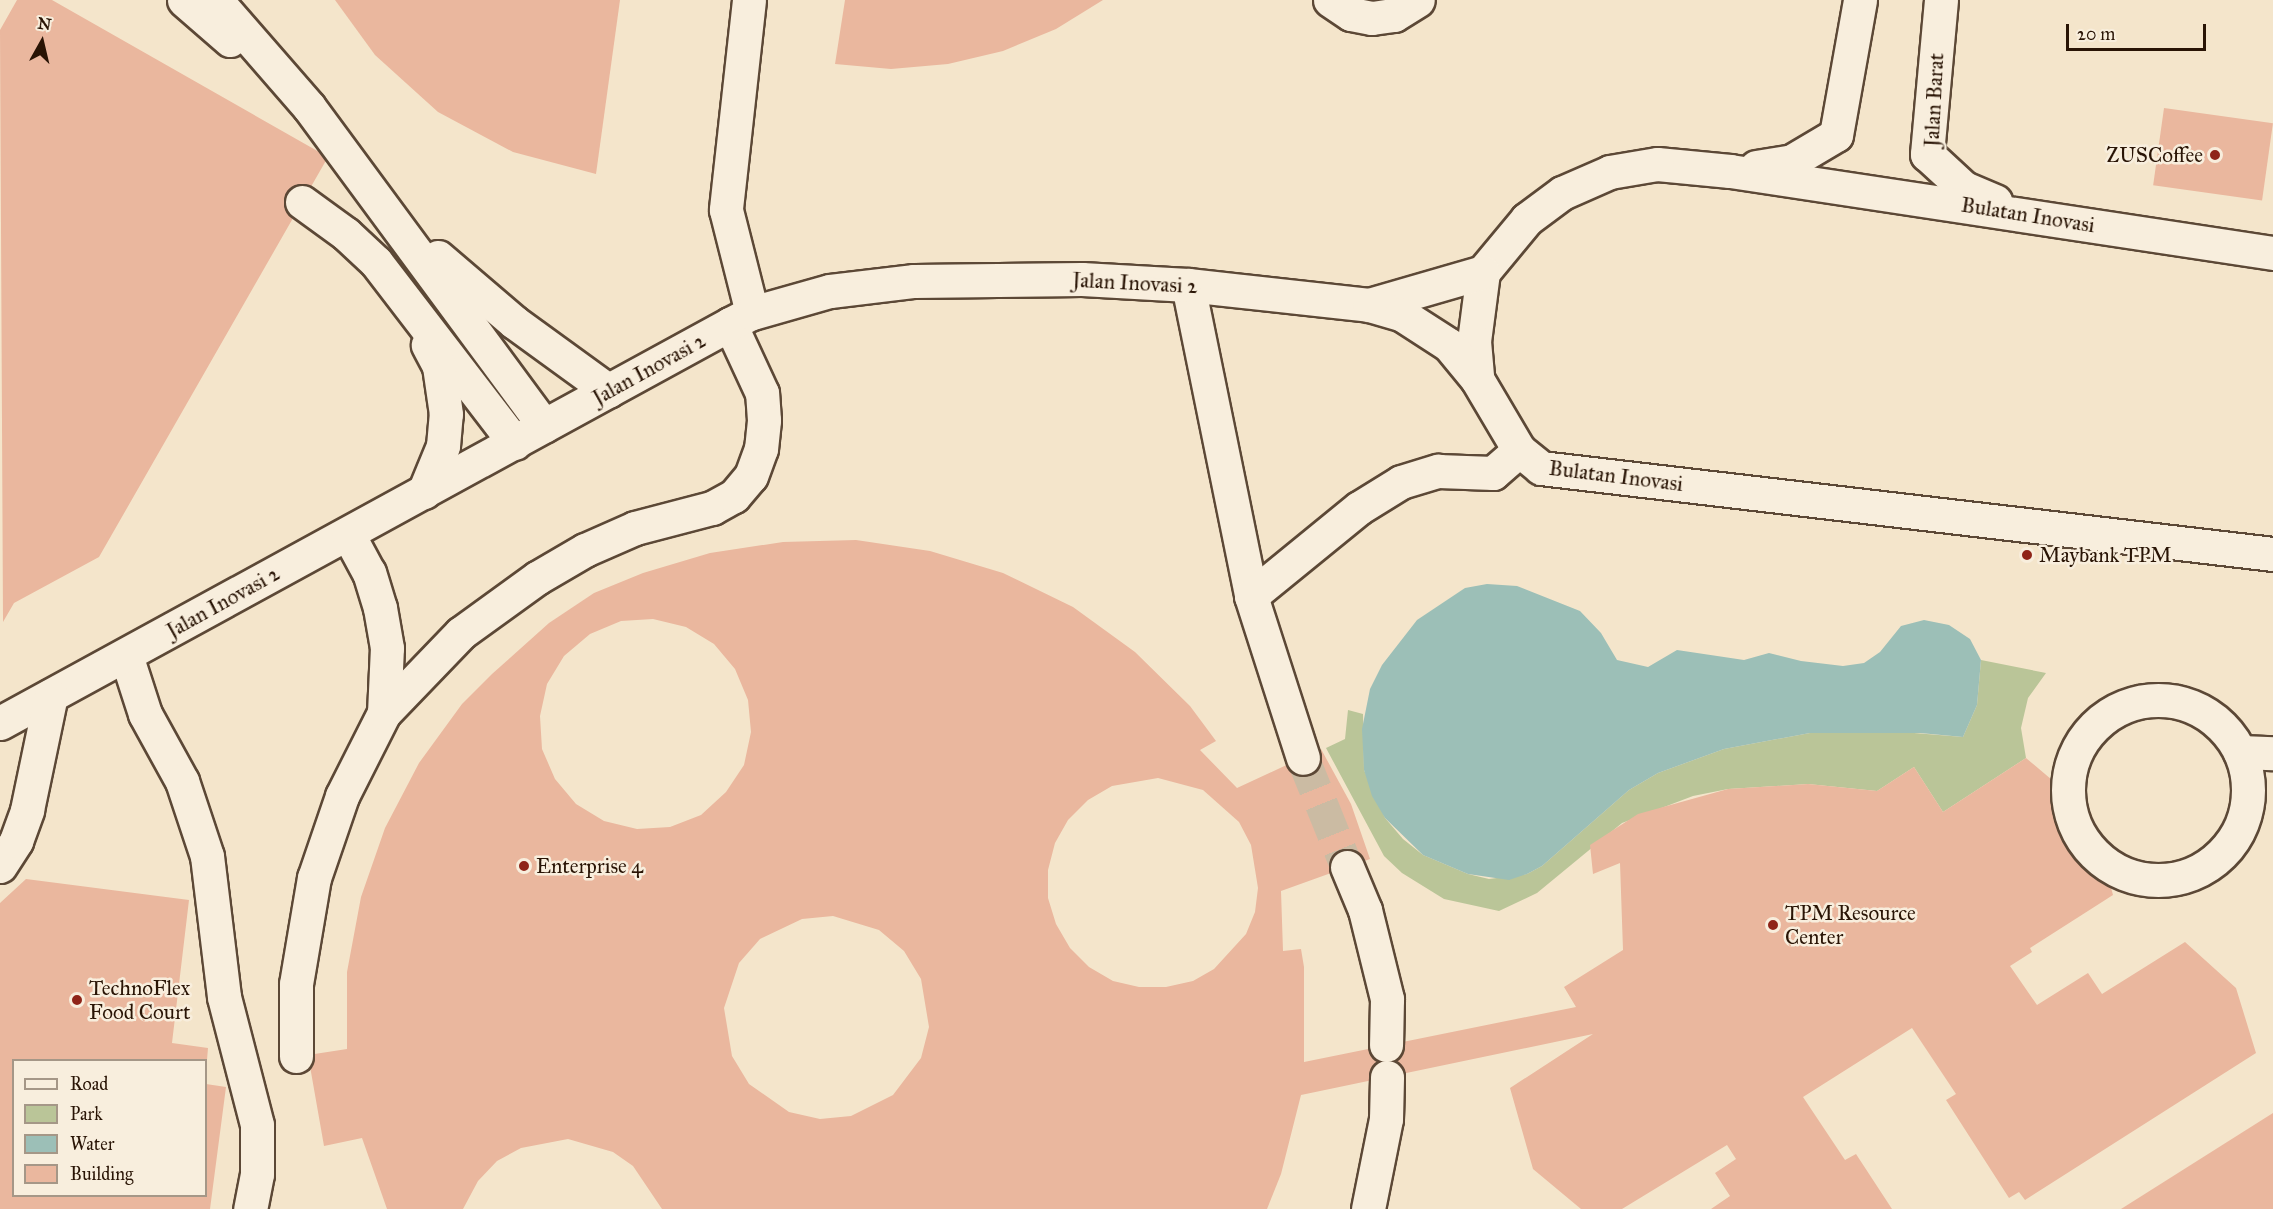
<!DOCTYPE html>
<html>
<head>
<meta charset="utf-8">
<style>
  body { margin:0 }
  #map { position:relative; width:2273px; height:1209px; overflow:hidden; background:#f4e5cb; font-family:"IM FELL Great Primer",serif }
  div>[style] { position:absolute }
  .green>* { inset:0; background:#bac598 }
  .water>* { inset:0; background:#9cbfb7 }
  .building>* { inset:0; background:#eab79e; transform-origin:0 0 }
  .minor-tunnel>* { height:33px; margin-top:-16.5px; transform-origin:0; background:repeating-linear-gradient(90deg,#cbbba3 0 33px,transparent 0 49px) }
  .roads { filter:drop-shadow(2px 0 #5c4836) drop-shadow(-2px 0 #5c4836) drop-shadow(0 2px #5c4836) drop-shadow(0 -2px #5c4836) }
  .minor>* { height:33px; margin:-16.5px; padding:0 16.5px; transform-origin:16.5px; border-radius:16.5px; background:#f8eedd }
  .minor>.ring { margin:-16.5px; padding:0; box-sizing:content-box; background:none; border:33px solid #f8eedd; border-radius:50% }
  .dots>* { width:16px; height:16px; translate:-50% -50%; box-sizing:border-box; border:3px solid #f8eedd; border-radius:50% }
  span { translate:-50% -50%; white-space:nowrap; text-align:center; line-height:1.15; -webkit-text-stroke:5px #f8eedd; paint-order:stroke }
  .street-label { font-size:21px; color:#291405 }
  .poi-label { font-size:21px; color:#291405 }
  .right { translate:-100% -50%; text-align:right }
  .left { translate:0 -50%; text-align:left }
  .legend { position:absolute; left:12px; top:1059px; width:195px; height:138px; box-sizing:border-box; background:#f8eedd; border:2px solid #a59787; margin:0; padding:8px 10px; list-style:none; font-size:18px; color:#291405 }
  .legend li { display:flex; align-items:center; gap:12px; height:30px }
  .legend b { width:30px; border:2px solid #a59787 }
  .north { position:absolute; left:12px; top:12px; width:60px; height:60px; -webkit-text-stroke:4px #f8eedd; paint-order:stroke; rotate:8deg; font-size:16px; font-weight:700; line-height:24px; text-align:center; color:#291405 }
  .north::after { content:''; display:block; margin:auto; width:21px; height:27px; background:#291405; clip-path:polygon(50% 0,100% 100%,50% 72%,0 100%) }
  .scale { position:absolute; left:2066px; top:24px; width:140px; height:27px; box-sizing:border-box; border:3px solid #291405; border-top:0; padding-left:8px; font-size:18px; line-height:21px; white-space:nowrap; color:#291405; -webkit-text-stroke:4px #f8eedd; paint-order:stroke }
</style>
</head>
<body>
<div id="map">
  <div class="green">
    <div style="clip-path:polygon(1981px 660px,2046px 673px,2028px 698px,2021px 728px,2026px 758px,1943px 812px,1914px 767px,1877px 791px,1808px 784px,1728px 789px,1693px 796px,1622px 823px,1537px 893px,1499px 911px,1444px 899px,1402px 873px,1384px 856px,1326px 748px,1345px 739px,1348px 710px,1363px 714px,1364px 770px,1385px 818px,1403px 839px,1423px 855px,1468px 874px,1489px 879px,1527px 874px,1542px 866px,1629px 790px,1658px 773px,1724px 749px,1810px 733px,1902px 732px,1963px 737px,1977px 705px)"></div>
  </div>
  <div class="water">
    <div style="clip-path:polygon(1487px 584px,1517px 586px,1580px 611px,1601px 633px,1617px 660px,1648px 667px,1677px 650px,1744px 660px,1769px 653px,1801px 661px,1843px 666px,1864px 663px,1880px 652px,1901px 626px,1924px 620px,1949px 625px,1970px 639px,1981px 660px,1977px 705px,1963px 737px,1920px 733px,1810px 733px,1724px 749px,1658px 773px,1629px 790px,1542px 866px,1527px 874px,1509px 880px,1468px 874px,1423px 855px,1385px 818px,1372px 796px,1364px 770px,1362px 729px,1370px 689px,1382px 665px,1417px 620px,1465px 588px)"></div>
  </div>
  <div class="building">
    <div style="clip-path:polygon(17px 0,52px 0,328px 157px,99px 557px,14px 603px,3px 622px,0 30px)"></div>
    <div style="clip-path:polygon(335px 0,620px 0,596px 174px,513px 152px,438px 112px,375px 55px)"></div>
    <div style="clip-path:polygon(845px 0,1103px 0,1056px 29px,1003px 51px,948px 64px,891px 69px,835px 64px)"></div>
    <div style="left:2164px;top:108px;width:110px;height:78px;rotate:8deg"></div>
    <div style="clip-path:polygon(evenodd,856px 540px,930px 551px,1003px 573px,1073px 607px,1135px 652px,1190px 706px,1216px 741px,1200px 750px,1237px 788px,1321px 749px,1351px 804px,1370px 859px,1281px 891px,1283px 951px,1301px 949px,1304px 967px,1304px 1062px,1576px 1007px,1564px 987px,1623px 950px,1620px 863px,1593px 874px,1590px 845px,1638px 814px,1728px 789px,1808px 784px,1877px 791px,1914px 767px,1943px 812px,2026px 758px,2091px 813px,2113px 895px,2030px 948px,2032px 952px,2010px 966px,2037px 1005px,2088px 973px,2102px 994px,2185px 942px,2236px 988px,2256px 1053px,2025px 1200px,2019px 1192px,2009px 1198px,1946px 1100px,1956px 1094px,1912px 1028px,1803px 1097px,1845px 1160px,1856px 1154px,1892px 1209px,1711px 1209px,1730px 1196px,1715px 1173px,1736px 1159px,1727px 1145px,1622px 1209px,1581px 1209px,1533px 1169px,1510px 1088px,1593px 1034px,1301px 1095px,1281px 1174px,1267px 1209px,662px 1209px,633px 1166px,613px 1152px,568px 1139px,521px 1148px,497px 1161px,478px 1181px,463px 1209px,387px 1209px,362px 1138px,324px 1146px,308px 1055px,347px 1049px,347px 972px,361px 897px,385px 828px,419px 763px,462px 704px,492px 674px,549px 623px,594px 593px,643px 573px,710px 553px,783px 542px,856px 540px,653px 619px,686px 627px,714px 644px,735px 669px,748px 700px,751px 732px,744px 765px,726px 792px,701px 815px,670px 827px,637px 829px,604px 821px,576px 804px,555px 779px,542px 749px,540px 716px,547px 684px,564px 656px,590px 634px,621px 621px,653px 619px,856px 540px,1158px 778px,1203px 790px,1239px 822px,1251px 845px,1258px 888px,1255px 912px,1246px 934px,1214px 969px,1193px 981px,1166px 987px,1139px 987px,1113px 981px,1089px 967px,1070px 948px,1056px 924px,1048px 898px,1048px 870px,1055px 843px,1068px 820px,1088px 800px,1112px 786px,1158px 778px,856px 540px,833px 916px,879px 930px,904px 951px,921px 979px,929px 1027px,921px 1058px,893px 1095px,851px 1116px,820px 1119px,789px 1112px,749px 1084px,732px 1056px,724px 1008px,739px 963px,760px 939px,802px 919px,833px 916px)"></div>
    <div style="clip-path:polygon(26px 879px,189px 900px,172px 1043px,208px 1048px,207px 1060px,14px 1060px,14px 1196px,206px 1196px,206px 1084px,226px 1087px,210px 1209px,0 1209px,0 903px)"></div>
    <div style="clip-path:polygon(2273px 1113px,2273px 1209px,2121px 1209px)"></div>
  </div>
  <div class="minor-tunnel">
    <div style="left:1303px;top:758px;width:118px;rotate:68deg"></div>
  </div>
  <div class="roads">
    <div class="minor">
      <div style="left:184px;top:0;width:61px;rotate:41deg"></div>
      <div style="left:216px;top:0;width:142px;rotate:49deg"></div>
      <div style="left:309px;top:107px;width:396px;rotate:53.6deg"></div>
      <div style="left:749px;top:0;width:211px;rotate:96.3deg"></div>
      <div style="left:726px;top:210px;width:106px;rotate:75.8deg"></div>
      <div style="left:1330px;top:0;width:25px;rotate:34deg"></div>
      <div style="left:1351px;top:14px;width:21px;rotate:11deg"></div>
      <div style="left:1372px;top:18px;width:22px;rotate:-8deg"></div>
      <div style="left:1394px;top:15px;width:28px;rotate:-32deg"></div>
      <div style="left:1941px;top:0;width:155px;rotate:95.2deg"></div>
      <div style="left:1927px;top:154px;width:50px;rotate:42.6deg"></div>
      <div style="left:1964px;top:188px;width:34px;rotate:23deg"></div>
      <div style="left:1756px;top:167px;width:36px;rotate:-9deg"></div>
      <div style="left:1792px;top:161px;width:51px;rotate:-30.6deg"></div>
      <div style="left:1836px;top:135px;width:137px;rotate:-79.9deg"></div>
      <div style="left:302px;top:202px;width:54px;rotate:36deg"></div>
      <div style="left:346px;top:234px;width:41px;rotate:43deg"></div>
      <div style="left:376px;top:262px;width:228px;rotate:52.5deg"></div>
      <div style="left:2273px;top:253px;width:549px;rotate:-171.41deg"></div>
      <div style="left:1730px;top:171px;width:73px;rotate:-174.5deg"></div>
      <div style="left:1657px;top:164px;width:48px;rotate:170.3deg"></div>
      <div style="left:1610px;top:172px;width:52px;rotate:156.4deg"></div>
      <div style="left:1562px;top:193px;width:44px;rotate:143.4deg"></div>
      <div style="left:1527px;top:219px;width:69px;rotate:129.7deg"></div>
      <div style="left:1483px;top:272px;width:70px;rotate:97.4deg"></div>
      <div style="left:1474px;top:341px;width:38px;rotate:85deg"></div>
      <div style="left:1477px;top:379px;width:82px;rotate:59.4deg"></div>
      <div style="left:1519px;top:450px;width:28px;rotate:39deg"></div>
      <div style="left:1541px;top:468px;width:737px;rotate:6.7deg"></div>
      <div style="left:438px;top:257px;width:100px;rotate:40.5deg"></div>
      <div style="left:514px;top:322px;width:117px;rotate:36deg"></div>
      <div style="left:1188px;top:285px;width:317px;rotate:78.5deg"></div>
      <div style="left:1251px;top:596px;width:170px;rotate:72.2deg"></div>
      <div style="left:1369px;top:305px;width:119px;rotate:-16.1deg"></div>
      <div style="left:424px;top:492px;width:50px;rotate:-67.6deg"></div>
      <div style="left:443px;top:446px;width:32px;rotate:-85deg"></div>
      <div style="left:446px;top:414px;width:49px;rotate:-98.3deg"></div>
      <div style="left:439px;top:366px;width:24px;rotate:-118deg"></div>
      <div style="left:1251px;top:596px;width:139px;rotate:-39.2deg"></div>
      <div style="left:1359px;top:508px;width:49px;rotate:-31.8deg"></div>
      <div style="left:1401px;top:482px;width:39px;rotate:-17deg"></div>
      <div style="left:1438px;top:471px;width:55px;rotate:2.1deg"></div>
      <div style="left:1493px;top:473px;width:35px;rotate:-41deg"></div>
      <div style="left:126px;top:655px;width:62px;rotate:72.1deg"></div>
      <div style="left:145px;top:714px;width:77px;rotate:61.1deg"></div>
      <div style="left:182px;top:781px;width:79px;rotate:71.6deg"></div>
      <div style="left:207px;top:856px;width:142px;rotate:83.1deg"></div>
      <div style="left:224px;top:997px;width:132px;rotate:75.5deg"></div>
      <div style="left:257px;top:1125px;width:49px;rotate:90deg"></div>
      <div style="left:257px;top:1174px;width:36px;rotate:101deg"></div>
      <div class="ring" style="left:2068px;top:700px;width:147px;height:147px"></div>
      <div style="left:384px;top:713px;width:111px;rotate:-46.1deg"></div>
      <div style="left:461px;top:633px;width:94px;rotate:-35.9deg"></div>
      <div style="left:537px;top:578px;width:56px;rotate:-30.3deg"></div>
      <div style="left:585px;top:550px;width:55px;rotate:-23.7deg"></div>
      <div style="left:635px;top:528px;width:80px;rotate:-14.6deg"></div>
      <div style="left:712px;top:508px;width:25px;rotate:-29deg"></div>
      <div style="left:734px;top:496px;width:26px;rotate:-50deg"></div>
      <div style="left:751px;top:476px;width:29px;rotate:-70deg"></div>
      <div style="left:761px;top:449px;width:29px;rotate:-84deg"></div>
      <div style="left:764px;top:420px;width:27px;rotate:-94deg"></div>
      <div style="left:762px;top:393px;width:76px;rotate:-114.9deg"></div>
      <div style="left:0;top:723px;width:832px;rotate:-28.66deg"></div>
      <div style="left:730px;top:324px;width:25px;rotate:-27deg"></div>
      <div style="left:752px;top:313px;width:81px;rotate:-15.8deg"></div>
      <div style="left:830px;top:291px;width:85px;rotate:-6.8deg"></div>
      <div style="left:914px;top:281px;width:168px;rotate:-0.7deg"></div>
      <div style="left:1082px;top:279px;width:106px;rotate:3.2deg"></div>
      <div style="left:1188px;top:285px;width:182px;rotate:6.3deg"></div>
      <div style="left:1369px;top:305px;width:33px;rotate:16deg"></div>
      <div style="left:1401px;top:314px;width:57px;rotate:32.9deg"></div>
      <div style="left:1449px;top:345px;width:44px;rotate:50.5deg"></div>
      <div style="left:2240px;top:752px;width:33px;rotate:2deg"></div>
      <div style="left:0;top:866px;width:30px;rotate:-57deg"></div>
      <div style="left:16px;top:841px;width:33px;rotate:-70deg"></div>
      <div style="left:27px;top:810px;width:117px;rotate:-78.2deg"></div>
      <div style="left:1347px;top:867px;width:47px;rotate:67.3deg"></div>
      <div style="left:1365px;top:910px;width:92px;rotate:76.1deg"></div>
      <div style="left:1387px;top:999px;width:46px;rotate:91.2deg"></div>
      <div style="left:296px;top:1056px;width:72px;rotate:-90deg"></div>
      <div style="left:296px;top:984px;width:108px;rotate:-80.4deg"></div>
      <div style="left:314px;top:878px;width:87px;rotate:-71.1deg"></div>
      <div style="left:342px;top:796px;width:93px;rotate:-63.2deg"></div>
      <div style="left:384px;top:713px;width:65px;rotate:-87.4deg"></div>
      <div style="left:387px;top:648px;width:41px;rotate:-99.9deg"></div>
      <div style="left:380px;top:608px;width:37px;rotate:-107deg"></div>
      <div style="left:369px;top:573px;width:44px;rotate:-118.3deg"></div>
      <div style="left:1368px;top:1209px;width:92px;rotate:-78.7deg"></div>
      <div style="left:1386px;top:1119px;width:42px;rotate:-88.6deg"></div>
    </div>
  </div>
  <div class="dots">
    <div style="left:2215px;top:155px;background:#8f2418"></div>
    <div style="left:2027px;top:555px;background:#8f2418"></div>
    <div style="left:524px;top:866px;background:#8f2418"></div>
    <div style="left:1773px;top:925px;background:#8f2418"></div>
    <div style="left:77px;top:1000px;background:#8f2418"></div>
  </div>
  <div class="street-label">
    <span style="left:1934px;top:100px;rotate:-87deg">Jalan Barat</span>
    <span style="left:2028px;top:215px;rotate:9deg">Bulatan Inovasi</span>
    <span style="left:1135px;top:283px;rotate:3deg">Jalan Inovasi 2</span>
    <span style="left:649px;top:369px;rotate:-29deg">Jalan Inovasi 2</span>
    <span style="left:1616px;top:476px;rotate:7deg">Bulatan Inovasi</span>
    <span style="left:223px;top:602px;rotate:-29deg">Jalan Inovasi 2</span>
  </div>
  <div class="poi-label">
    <span class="right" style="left:2203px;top:155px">ZUSCoffee</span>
    <span class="left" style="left:2039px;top:555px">Maybank TPM</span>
    <span class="left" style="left:536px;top:866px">Enterprise 4</span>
    <span class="left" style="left:1785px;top:925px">TPM Resource<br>Center</span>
    <span class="left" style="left:89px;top:1000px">TechnoFlex<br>Food Court</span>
  </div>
  <ul class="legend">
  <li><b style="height:8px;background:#f8eedd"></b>Road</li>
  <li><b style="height:16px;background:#bac598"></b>Park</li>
  <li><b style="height:16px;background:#9cbfb7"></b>Water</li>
  <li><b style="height:16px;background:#eab79e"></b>Building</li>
  </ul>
  <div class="north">N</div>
  <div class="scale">20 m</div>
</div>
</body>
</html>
